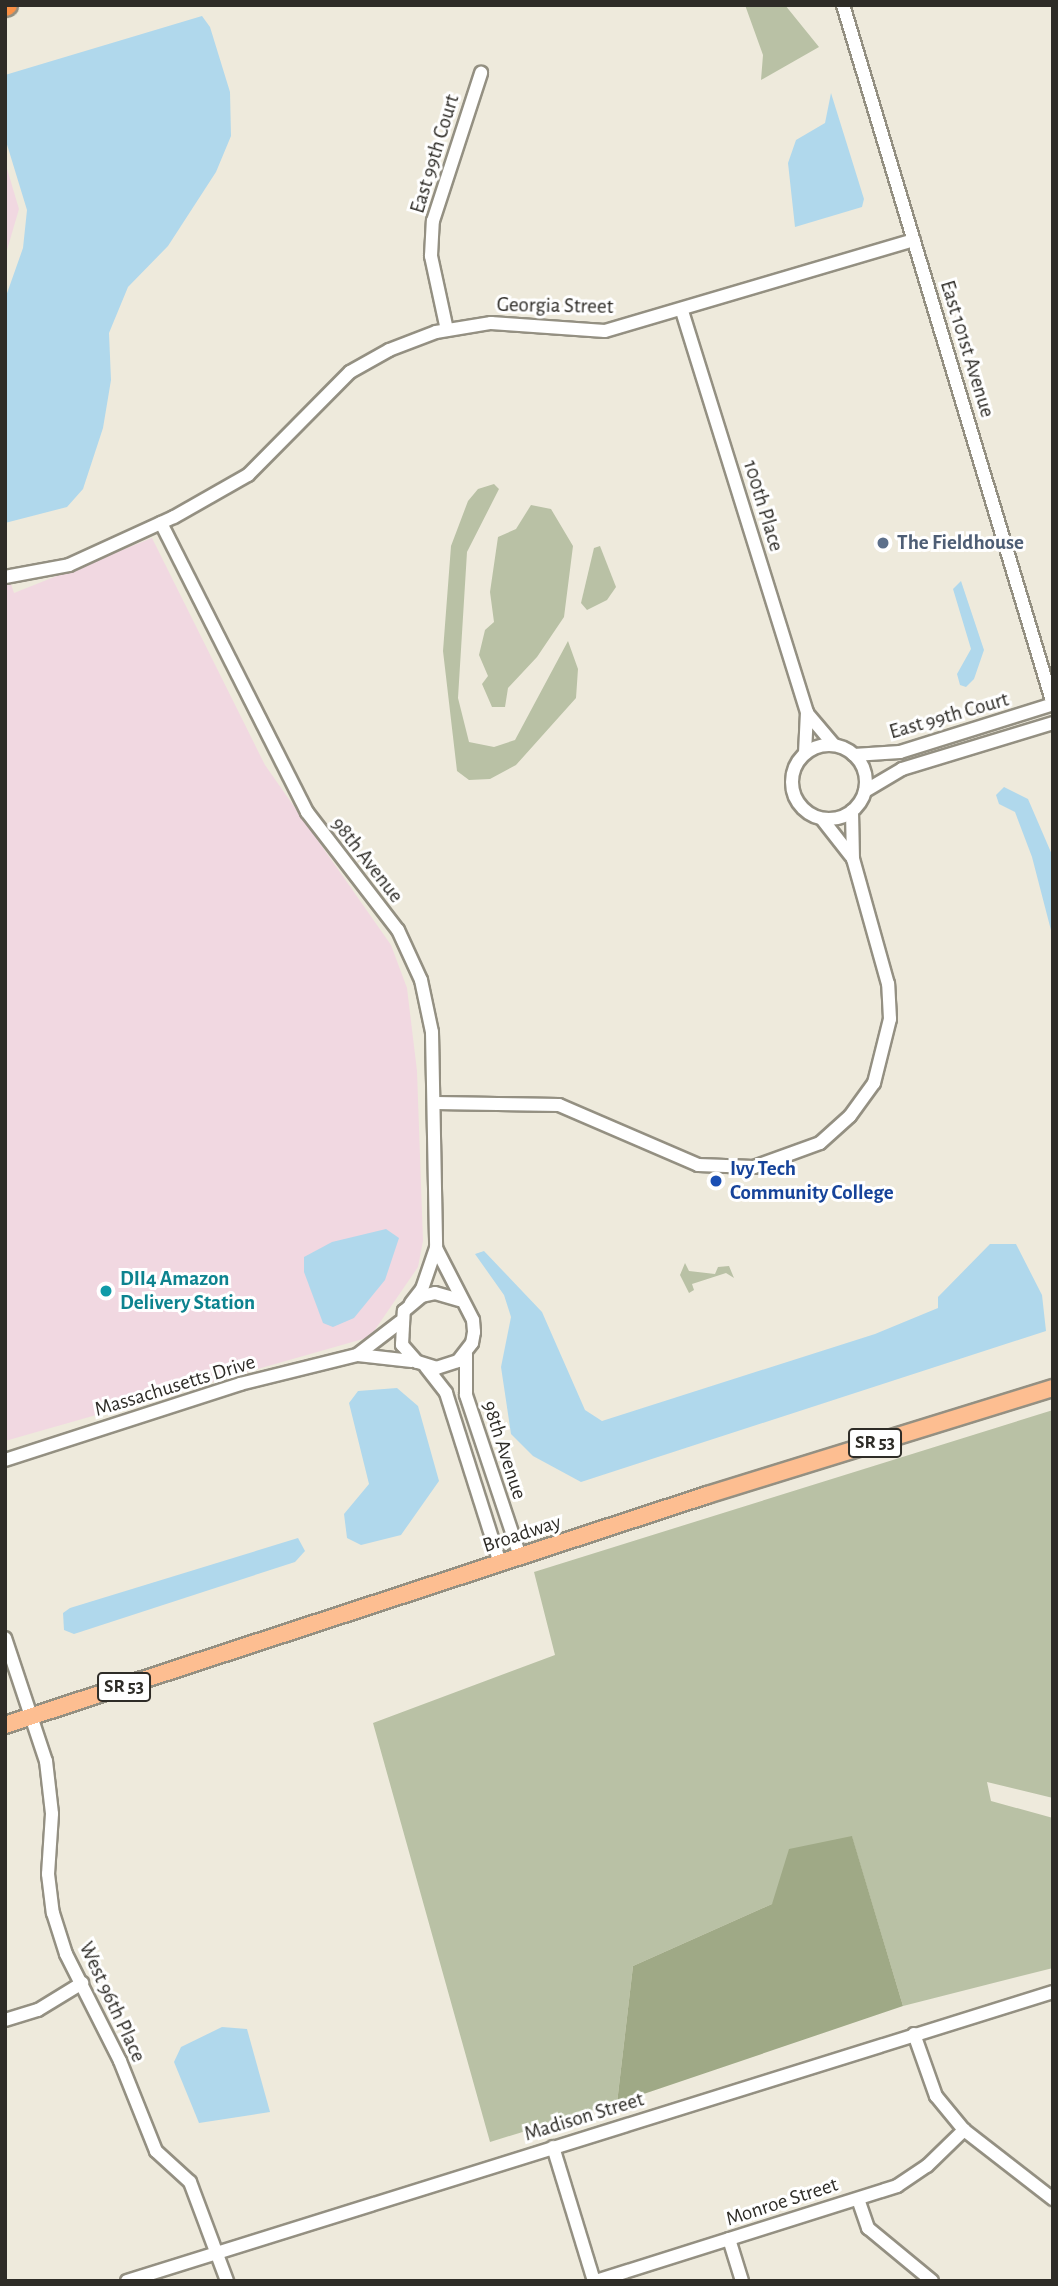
<!DOCTYPE html>
<html>
<head>
<meta charset="utf-8">
<style>
  body { margin:0 }
  #map { position:relative; width:1058px; height:2286px; overflow:hidden; background:#eeeadc; font-family:"Alegreya Sans",sans-serif }
  div>[style] { position:absolute }
  .industrial>* { inset:0; background:#f1d8e1 }
  .green>* { inset:0; background:#b9c1a5 }
  .forest>* { inset:0; background:#9fa986 }
  .water>* { inset:0; background:#b0d8ec }
  .roads { filter:drop-shadow(2px 0 #949082) drop-shadow(-2px 0 #949082) drop-shadow(0 2px #949082) drop-shadow(0 -2px #949082) }
  .minor>* { height:12px; margin:-6px; padding:0 6px; transform-origin:6px; border-radius:6px; background:#fff }
  .minor>.ring { margin:-6px; padding:0; box-sizing:content-box; background:none; border:12px solid #fff; border-radius:50% }
  .major>* { height:16px; margin:-8px; padding:0 8px; transform-origin:8px; border-radius:8px; background:#fdbe91 }
  .highway>* { height:19px; margin:-9.5px; padding:0 9.5px; transform-origin:9.5px; border-radius:9.5px; background:#fc9247 }
  .dots>* { width:19px; height:19px; translate:-50% -50%; box-sizing:border-box; border:4px solid #fff; border-radius:50% }
  span { translate:-50% -50%; white-space:nowrap; text-align:center; line-height:1.15; -webkit-text-stroke:6px #fff; paint-order:stroke }
  .shield-label span { padding:2px 5px; background:#fff; border:2px solid; border-radius:5px; -webkit-text-stroke-width:0 }
  .shield-label { font-size:19px; color:#2e2c27; font-weight:700 }
  .street-label { font-size:21px; color:#2e2c27 }
  .service-label { font-size:21px; color:#4e5e75; font-weight:700 }
  .left { translate:0 -50%; text-align:left }
  .transit-label { font-size:21px; color:#164399; font-weight:700 }
  .culture-label { font-size:21px; color:#0d838f; font-weight:700 }
  .frame { position:absolute; inset:0; border:7px solid #2e2c27; pointer-events:none }
</style>
</head>
<body>
<div id="map">
  <div class="industrial">
    <div style="clip-path:polygon(5px 162px,19px 209px,5px 257px)"></div>
    <div style="clip-path:polygon(152px 538px,265px 765px,391px 945px,407px 988px,417px 1071px,423px 1241px,418px 1267px,370px 1337px,5px 1441px,5px 566px,14px 593px)"></div>
  </div>
  <div class="green">
    <div style="clip-path:polygon(745px 5px,785px 5px,819px 47px,761px 80px,763px 55px)"></div>
    <div style="clip-path:polygon(494px 484px,499px 489px,467px 552px,458px 698px,469px 742px,494px 747px,515px 740px,568px 641px,578px 669px,576px 698px,516px 765px,490px 779px,469px 780px,457px 771px,443px 651px,451px 546px,468px 501px,478px 489px)"></div>
    <div style="clip-path:polygon(531px 505px,551px 509px,573px 546px,564px 617px,537px 657px,508px 688px,505px 707px,492px 707px,482px 684px,488px 676px,479px 655px,485px 630px,494px 622px,490px 592px,498px 537px,516px 529px)"></div>
    <div style="clip-path:polygon(600px 546px,616px 587px,607px 600px,587px 610px,581px 603px,594px 548px)"></div>
    <div style="clip-path:polygon(685px 1263px,689px 1271px,715px 1274px,718px 1267px,729px 1266px,734px 1278px,726px 1273px,692px 1284px,694px 1290px,689px 1293px,680px 1275px)"></div>
    <div style="clip-path:polygon(1053px 1410px,1053px 1798px,987px 1782px,991px 1801px,1053px 1818px,1053px 1968px,903px 2006px,852px 1837px,772px 1904px,633px 1966px,617px 2103px,490px 2142px,373px 1723px,555px 1655px,534px 1572px)"></div>
  </div>
  <div class="forest">
    <div style="clip-path:polygon(852px 1836px,903px 2006px,617px 2103px,633px 1966px,772px 1904px,789px 1849px)"></div>
  </div>
  <div class="water">
    <div style="clip-path:polygon(202px 16px,210px 27px,230px 92px,231px 136px,216px 172px,168px 246px,128px 287px,109px 333px,111px 380px,103px 428px,83px 489px,67px 507px,5px 523px,5px 299px,23px 248px,27px 210px,5px 138px,5px 75px)"></div>
    <div style="clip-path:polygon(831px 93px,864px 199px,862px 207px,795px 227px,788px 163px,796px 140px,825px 123px)"></div>
    <div style="clip-path:polygon(961px 581px,984px 650px,974px 679px,966px 687px,960px 685px,957px 674px,971px 649px,953px 589px)"></div>
    <div style="clip-path:polygon(1004px 787px,1028px 799px,1053px 857px,1053px 938px,1032px 857px,1015px 812px,999px 804px,996px 795px)"></div>
    <div style="clip-path:polygon(386px 1229px,399px 1238px,385px 1280px,354px 1318px,333px 1327px,323px 1323px,304px 1272px,304px 1257px,332px 1242px)"></div>
    <div style="clip-path:polygon(990px 1244px,1016px 1244px,1042px 1295px,1046px 1331px,581px 1482px,533px 1456px,511px 1434px,501px 1367px,511px 1317px,504px 1295px,475px 1254px,484px 1251px,542px 1312px,585px 1410px,602px 1421px,875px 1334px,938px 1308px,938px 1297px)"></div>
    <div style="clip-path:polygon(397px 1388px,418px 1406px,439px 1481px,401px 1535px,361px 1545px,347px 1538px,344px 1514px,369px 1484px,349px 1403px,358px 1391px)"></div>
    <div style="clip-path:polygon(298px 1538px,305px 1551px,295px 1562px,74px 1634px,64px 1630px,63px 1613px,70px 1608px)"></div>
    <div style="clip-path:polygon(222px 2027px,247px 2029px,270px 2112px,199px 2123px,174px 2062px,181px 2047px)"></div>
  </div>
  <div class="roads">
    <div class="minor">
      <div style="left:843px;top:5px;width:730px;rotate:73.28deg"></div>
      <div style="left:682px;top:311px;width:420px;rotate:72.7deg"></div>
      <div style="left:807px;top:712px;width:41px;rotate:92.8deg"></div>
      <div style="left:447px;top:330px;width:76px;rotate:-102.2deg"></div>
      <div style="left:431px;top:256px;width:35px;rotate:-87deg"></div>
      <div style="left:433px;top:221px;width:156px;rotate:-72deg"></div>
      <div style="left:161px;top:523px;width:324px;rotate:63.2deg"></div>
      <div style="left:307px;top:812px;width:149px;rotate:52.4deg"></div>
      <div style="left:398px;top:930px;width:55px;rotate:65.3deg"></div>
      <div style="left:421px;top:980px;width:53px;rotate:78.1deg"></div>
      <div style="left:432px;top:1032px;width:216px;rotate:88.9deg"></div>
      <div style="left:436px;top:1248px;width:43px;rotate:108.9deg"></div>
      <div style="left:422px;top:1289px;width:18px;rotate:128deg"></div>
      <div style="left:5px;top:577px;width:65px;rotate:-10.6deg"></div>
      <div style="left:69px;top:565px;width:115px;rotate:-24.6deg"></div>
      <div style="left:174px;top:517px;width:85px;rotate:-29.6deg"></div>
      <div style="left:248px;top:475px;width:145px;rotate:-45.3deg"></div>
      <div style="left:350px;top:372px;width:45px;rotate:-29.4deg"></div>
      <div style="left:389px;top:350px;width:50px;rotate:-21deg"></div>
      <div style="left:436px;top:332px;width:56px;rotate:-9.3deg"></div>
      <div style="left:491px;top:323px;width:114px;rotate:4deg"></div>
      <div style="left:605px;top:331px;width:322px;rotate:-16.4deg"></div>
      <div style="left:807px;top:713px;width:42px;rotate:49.8deg"></div>
      <div class="ring" style="left:792px;top:745px;width:62px;height:62px"></div>
      <div style="left:854px;top:755px;width:46px;rotate:-3.7deg"></div>
      <div style="left:900px;top:752px;width:160px;rotate:-17.4deg"></div>
      <div style="left:865px;top:791px;width:43px;rotate:-30.7deg"></div>
      <div style="left:902px;top:769px;width:158px;rotate:-16.9deg"></div>
      <div style="left:822px;top:819px;width:47px;rotate:51.9deg"></div>
      <div style="left:436px;top:1103px;width:123px;rotate:0.9deg"></div>
      <div style="left:559px;top:1105px;width:151px;rotate:23.3deg"></div>
      <div style="left:698px;top:1165px;width:56px;rotate:2deg"></div>
      <div style="left:754px;top:1167px;width:70px;rotate:-20deg"></div>
      <div style="left:820px;top:1143px;width:40px;rotate:-42deg"></div>
      <div style="left:850px;top:1116px;width:41px;rotate:-54deg"></div>
      <div style="left:874px;top:1083px;width:66px;rotate:-76deg"></div>
      <div style="left:890px;top:1019px;width:35px;rotate:-93deg"></div>
      <div style="left:888px;top:984px;width:130px;rotate:-105.6deg"></div>
      <div style="left:853px;top:859px;width:48px;rotate:-91.2deg"></div>
      <div style="left:436px;top:1248px;width:81px;rotate:62.8deg"></div>
      <div style="left:473px;top:1320px;width:12px;rotate:85deg"></div>
      <div style="left:474px;top:1332px;width:11px;rotate:100deg"></div>
      <div style="left:472px;top:1343px;width:23px;rotate:128deg"></div>
      <div style="left:458px;top:1361px;width:22px;rotate:162deg"></div>
      <div style="left:437px;top:1368px;width:21px;rotate:-163deg"></div>
      <div style="left:417px;top:1362px;width:23px;rotate:-131deg"></div>
      <div style="left:402px;top:1345px;width:34px;rotate:-87deg"></div>
      <div style="left:404px;top:1311px;width:23px;rotate:-40deg"></div>
      <div style="left:422px;top:1296px;width:13px;rotate:-13deg"></div>
      <div style="left:435px;top:1293px;width:25px;rotate:16deg"></div>
      <div style="left:466px;top:1354px;width:41px;rotate:90deg"></div>
      <div style="left:466px;top:1395px;width:170px;rotate:71.5deg"></div>
      <div style="left:358px;top:1355px;width:54px;rotate:6.3deg"></div>
      <div style="left:426px;top:1367px;width:33px;rotate:52deg"></div>
      <div style="left:446px;top:1393px;width:178px;rotate:72.4deg"></div>
      <div style="left:5px;top:1460px;width:247px;rotate:-17.9deg"></div>
      <div style="left:240px;top:1384px;width:121px;rotate:-13.9deg"></div>
      <div style="left:357px;top:1355px;width:54px;rotate:-37.5deg"></div>
      <div style="left:5px;top:1638px;width:130px;rotate:71.6deg"></div>
      <div style="left:46px;top:1761px;width:53px;rotate:83.5deg"></div>
      <div style="left:52px;top:1814px;width:60px;rotate:93.8deg"></div>
      <div style="left:48px;top:1874px;width:39px;rotate:83deg"></div>
      <div style="left:53px;top:1913px;width:43px;rotate:72.4deg"></div>
      <div style="left:66px;top:1954px;width:120px;rotate:63.2deg"></div>
      <div style="left:120px;top:2061px;width:97px;rotate:68.2deg"></div>
      <div style="left:156px;top:2151px;width:46px;rotate:42.4deg"></div>
      <div style="left:190px;top:2182px;width:106px;rotate:69.5deg"></div>
      <div style="left:5px;top:2020px;width:34px;rotate:-17deg"></div>
      <div style="left:38px;top:2010px;width:52px;rotate:-31.5deg"></div>
      <div style="left:914px;top:2034px;width:66px;rotate:70.5deg"></div>
      <div style="left:936px;top:2096px;width:44px;rotate:50.5deg"></div>
      <div style="left:964px;top:2130px;width:113px;rotate:37.8deg"></div>
      <div style="left:553px;top:2147px;width:140px;rotate:73deg"></div>
      <div style="left:858px;top:2199px;width:31px;rotate:71deg"></div>
      <div style="left:868px;top:2228px;width:83px;rotate:39.6deg"></div>
      <div style="left:729px;top:2239px;width:44px;rotate:72.8deg"></div>
      <div style="left:127px;top:2281px;width:970px;rotate:-17.33deg"></div>
      <div style="left:596px;top:2281px;width:316px;rotate:-17.5deg"></div>
      <div style="left:897px;top:2186px;width:36px;rotate:-34deg"></div>
      <div style="left:927px;top:2166px;width:52px;rotate:-44.2deg"></div>
    </div>
    <div class="major">
      <div style="left:5px;top:1725px;width:739px;rotate:-18.14deg"></div>
      <div style="left:707px;top:1495px;width:362px;rotate:-17.2deg"></div>
    </div>
    <div class="highway">
      <div style="left:5px;top:6px;width:2px;rotate:-27deg"></div>
    </div>
  </div>
  <div class="dots">
    <div style="left:883px;top:543px;background:#5c6f8a"></div>
    <div style="left:716px;top:1181px;background:#1a4fb4"></div>
    <div style="left:106px;top:1291px;background:#0f9aa8"></div>
  </div>
  <div class="shield-label">
    <span style="left:875px;top:1443px">SR 53</span>
    <span style="left:124px;top:1687px">SR 53</span>
  </div>
  <div class="street-label">
    <span style="left:435px;top:154px;rotate:-73deg">East 99th Court</span>
    <span style="left:555px;top:306px;rotate:1deg">Georgia Street</span>
    <span style="left:967px;top:349px;rotate:73deg">East 101st Avenue</span>
    <span style="left:763px;top:506px;rotate:73deg">100th Place</span>
    <span style="left:949px;top:716px;rotate:-16deg">East 99th Court</span>
    <span style="left:367px;top:860px;rotate:52deg">98th Avenue</span>
    <span style="left:175px;top:1386px;rotate:-17deg">Massachusetts Drive</span>
    <span style="left:504px;top:1450px;rotate:72deg">98th Avenue</span>
    <span style="left:522px;top:1534px;rotate:-18deg">Broadway</span>
    <span style="left:112px;top:2002px;rotate:65deg">West 96th Place</span>
    <span style="left:584px;top:2117px;rotate:-17deg">Madison Street</span>
    <span style="left:782px;top:2202px;rotate:-18deg">Monroe Street</span>
  </div>
  <div class="service-label">
    <span class="left" style="left:897px;top:543px">The Fieldhouse</span>
  </div>
  <div class="transit-label">
    <span class="left" style="left:730px;top:1181px">Ivy Tech<br>Community College</span>
  </div>
  <div class="culture-label">
    <span class="left" style="left:120px;top:1291px">DII4 Amazon<br>Delivery Station</span>
  </div>
  <div class="frame"></div>
</div>
</body>
</html>
